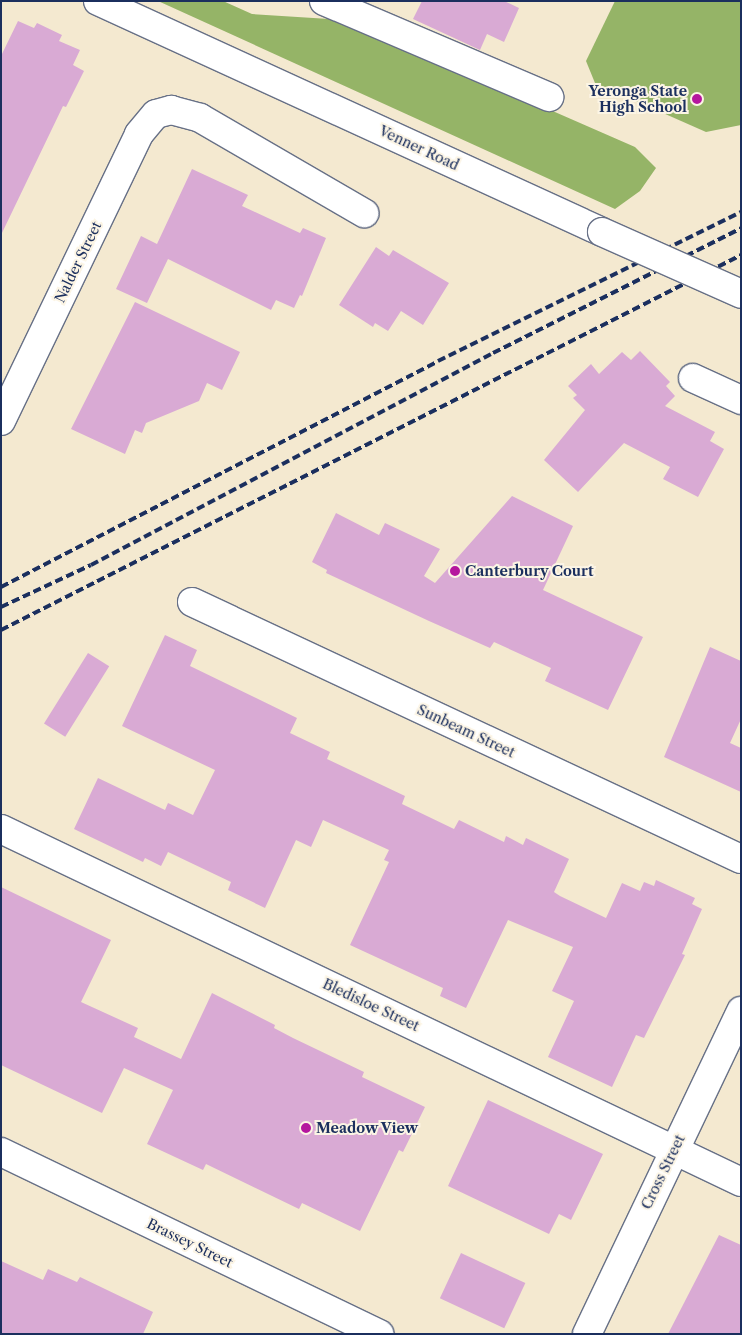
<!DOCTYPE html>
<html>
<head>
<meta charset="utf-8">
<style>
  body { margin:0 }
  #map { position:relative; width:742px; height:1335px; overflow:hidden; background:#f4e9d0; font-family:"Libre Caslon Text",serif }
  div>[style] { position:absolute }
  .forest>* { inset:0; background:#95b467 }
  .building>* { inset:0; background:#d9aad4; transform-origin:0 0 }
  .roads { filter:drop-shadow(1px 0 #677086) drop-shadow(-1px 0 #677086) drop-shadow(0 1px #677086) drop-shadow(0 -1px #677086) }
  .minor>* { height:28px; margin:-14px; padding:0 14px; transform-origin:14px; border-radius:14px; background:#fff }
  .rail>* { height:4px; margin-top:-2px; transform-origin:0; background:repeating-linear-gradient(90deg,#1b2f5e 0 8px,transparent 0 12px) }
  .bridges { filter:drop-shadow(1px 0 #677086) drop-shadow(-1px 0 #677086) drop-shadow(0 1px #677086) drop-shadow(0 -1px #677086) }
  .minor-bridge>* { height:28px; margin:-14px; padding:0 14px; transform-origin:14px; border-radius:14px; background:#fff }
  .dots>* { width:14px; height:14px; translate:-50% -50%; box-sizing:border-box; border:2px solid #fcf5e5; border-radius:50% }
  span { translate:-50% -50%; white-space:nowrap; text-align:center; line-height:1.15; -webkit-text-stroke:4px #fcf5e5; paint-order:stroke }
  .poi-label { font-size:14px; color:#1b2f5e; font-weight:700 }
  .right { translate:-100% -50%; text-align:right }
  .left { translate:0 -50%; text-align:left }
  .street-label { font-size:14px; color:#1b2f5e }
  .frame { position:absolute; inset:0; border:2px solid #1b2f5e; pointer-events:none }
</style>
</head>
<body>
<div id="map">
  <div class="forest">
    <div style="clip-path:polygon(158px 1px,223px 1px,252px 14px,345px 20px,635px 147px,656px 168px,640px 191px,615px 209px)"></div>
    <div style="clip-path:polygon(615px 1px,741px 1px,741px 125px,706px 132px,595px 83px,586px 61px)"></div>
  </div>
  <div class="building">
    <div style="clip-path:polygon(422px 1px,504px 1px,519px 8px,504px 42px,487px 34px,480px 50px,413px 19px)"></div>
    <div style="clip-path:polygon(18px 21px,34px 28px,37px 23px,62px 35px,59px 41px,80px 50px,73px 65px,84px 71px,66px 107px,63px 106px,1px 235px,1px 56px)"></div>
    <div style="clip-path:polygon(192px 169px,248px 195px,242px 206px,300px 233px,303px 228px,326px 238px,302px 296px,300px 295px,294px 308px,276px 300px,271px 310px,168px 259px,147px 303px,116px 289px,141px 236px,157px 244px)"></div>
    <div style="clip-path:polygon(376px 247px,389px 256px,393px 250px,449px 283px,423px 325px,401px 311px,388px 331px,375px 323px,373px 327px,339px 305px)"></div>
    <div style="clip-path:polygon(135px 302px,240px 352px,222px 390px,207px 383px,199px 401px,146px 423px,142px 433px,135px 430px,125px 454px,71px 429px)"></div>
    <div style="clip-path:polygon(640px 351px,670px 382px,666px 386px,675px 396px,665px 406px,715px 432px,710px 441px,724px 449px,698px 497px,663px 479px,670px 467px,624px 443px,578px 492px,544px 460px,585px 410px,573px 398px,577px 395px,568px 386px,591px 364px,599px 374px,622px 352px,631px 360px)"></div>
    <div style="clip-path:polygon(512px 496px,573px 526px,543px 590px,643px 637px,608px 710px,545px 681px,551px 668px,494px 642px,490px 648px,429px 621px,326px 573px,327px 570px,312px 562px,336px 513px,379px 535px,385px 523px,440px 549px,424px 576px,435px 583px)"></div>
    <div style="clip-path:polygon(165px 635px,197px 650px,190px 666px,297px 718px,290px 733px,330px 752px,327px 759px,405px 796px,402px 804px,454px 829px,459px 820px,504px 842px,506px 836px,523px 845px,526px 838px,569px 859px,554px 892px,560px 896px,606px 918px,622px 883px,640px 891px,644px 882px,654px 886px,656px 880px,695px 898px,692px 904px,702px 909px,682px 954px,685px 955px,644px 1038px,636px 1035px,612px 1087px,548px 1057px,574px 1001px,552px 991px,573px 947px,508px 920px,466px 1008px,440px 996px,443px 988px,350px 945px,389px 862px,384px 860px,389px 850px,323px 820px,311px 847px,296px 840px,265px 908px,228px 890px,231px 882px,168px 852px,161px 866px,145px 858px,143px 862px,74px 829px,98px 778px,165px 810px,168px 803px,193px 815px,215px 770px,122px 726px)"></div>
    <div style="clip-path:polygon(710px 647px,741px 661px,741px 719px,730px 743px,741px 748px,741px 792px,664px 757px)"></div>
    <div style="left:88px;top:653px;width:25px;height:83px;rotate:32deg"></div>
    <div style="clip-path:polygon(1px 887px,111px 940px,81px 1002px,138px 1028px,134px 1037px,181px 1059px,212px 993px,275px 1025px,274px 1028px,293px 1038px,364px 1072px,362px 1077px,425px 1107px,403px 1152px,399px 1150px,360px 1231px,302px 1203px,299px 1209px,206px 1164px,203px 1170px,147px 1144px,173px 1090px,124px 1068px,102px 1113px,1px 1065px)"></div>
    <div style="clip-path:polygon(488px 1100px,603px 1154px,571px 1220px,559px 1214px,549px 1234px,448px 1186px)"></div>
    <div style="clip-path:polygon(719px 1235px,741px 1245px,741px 1334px,668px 1334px)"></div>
    <div style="left:461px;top:1253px;width:71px;height:50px;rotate:25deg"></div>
    <div style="clip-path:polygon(1px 1261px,43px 1280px,48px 1269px,77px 1282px,80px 1277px,153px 1312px,143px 1334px,1px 1334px)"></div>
  </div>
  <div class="roads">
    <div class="minor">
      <div style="left:98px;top:1px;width:554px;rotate:24.62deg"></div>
      <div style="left:324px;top:1px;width:245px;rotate:23.1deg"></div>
      <div style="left:693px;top:378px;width:53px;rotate:24.6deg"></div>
      <div style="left:1px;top:421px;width:318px;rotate:-64.3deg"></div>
      <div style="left:139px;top:134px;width:26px;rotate:-50deg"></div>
      <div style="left:156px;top:114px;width:16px;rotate:-15deg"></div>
      <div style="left:171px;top:110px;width:30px;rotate:15deg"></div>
      <div style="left:200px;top:118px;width:190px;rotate:30.1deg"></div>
      <div style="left:192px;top:602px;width:606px;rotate:25.09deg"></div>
      <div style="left:1px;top:829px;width:820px;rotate:25.5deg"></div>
      <div style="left:1px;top:1152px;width:420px;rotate:25.7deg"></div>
      <div style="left:587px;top:1334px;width:358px;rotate:-64.5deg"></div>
    </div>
  </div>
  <div class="rail">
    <div style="left:1px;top:587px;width:492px;rotate:-27.3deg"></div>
    <div style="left:438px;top:361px;width:338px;rotate:-26.2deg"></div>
    <div style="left:1px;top:607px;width:99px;rotate:-25deg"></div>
    <div style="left:91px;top:565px;width:454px;rotate:-27.8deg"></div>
    <div style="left:493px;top:353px;width:278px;rotate:-26.7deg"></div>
    <div style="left:1px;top:630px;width:830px;rotate:-26.87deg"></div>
  </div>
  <div class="bridges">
    <div class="minor-bridge">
      <div style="left:602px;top:232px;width:152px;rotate:24deg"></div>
    </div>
  </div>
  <div class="dots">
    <div style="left:697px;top:99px;background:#b5179e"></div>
    <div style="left:455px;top:571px;background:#b5179e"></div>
    <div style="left:306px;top:1128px;background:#b5179e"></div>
  </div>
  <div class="poi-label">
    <span class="right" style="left:687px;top:99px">Yeronga State<br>High School</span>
    <span class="left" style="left:465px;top:571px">Canterbury Court</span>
    <span class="left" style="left:316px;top:1128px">Meadow View</span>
  </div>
  <div class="street-label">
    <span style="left:419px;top:148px;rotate:25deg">Venner Road</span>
    <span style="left:78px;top:262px;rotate:-64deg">Nalder Street</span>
    <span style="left:466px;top:731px;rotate:25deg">Sunbeam Street</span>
    <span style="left:371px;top:1005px;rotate:25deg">Bledisloe Street</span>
    <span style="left:663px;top:1172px;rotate:-64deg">Cross Street</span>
    <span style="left:190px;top:1243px;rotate:26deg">Brassey Street</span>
  </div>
  <div class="frame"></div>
</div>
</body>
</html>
